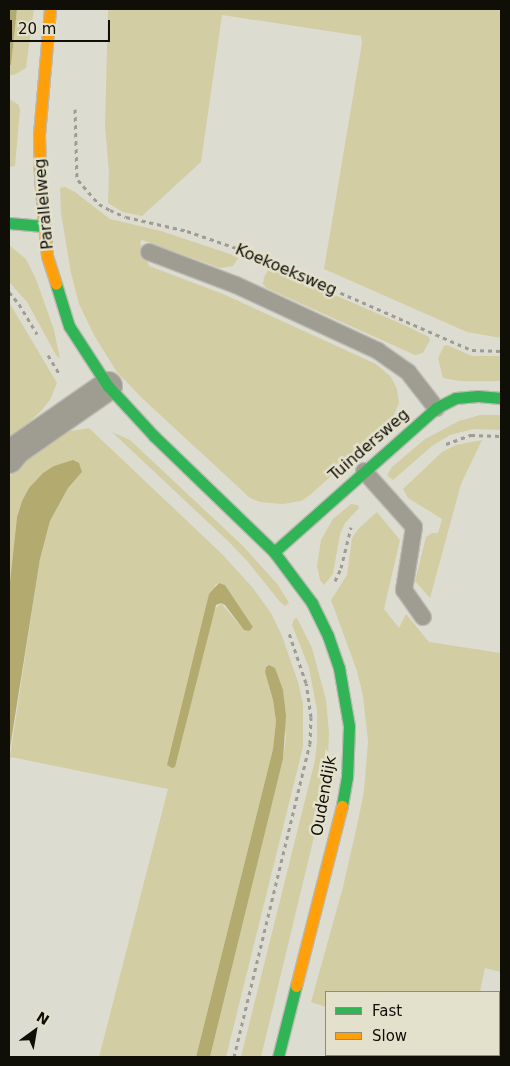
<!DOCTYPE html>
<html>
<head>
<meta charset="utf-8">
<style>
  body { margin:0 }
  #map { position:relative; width:510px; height:1066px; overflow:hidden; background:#dddcd1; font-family:"DejaVu Sans",sans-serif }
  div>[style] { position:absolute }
  .green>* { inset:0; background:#d3cda4 }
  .water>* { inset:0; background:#b3aa70 }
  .path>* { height:3px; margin-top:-1.5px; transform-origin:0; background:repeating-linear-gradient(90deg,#9e9c94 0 4px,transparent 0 8px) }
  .roads { filter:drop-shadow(1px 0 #bbbab2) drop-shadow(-1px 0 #bbbab2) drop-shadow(0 1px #bbbab2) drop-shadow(0 -1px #bbbab2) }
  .lane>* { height:16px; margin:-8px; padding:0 8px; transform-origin:8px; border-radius:8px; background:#9f9d92 }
  .street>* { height:28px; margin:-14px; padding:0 14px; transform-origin:14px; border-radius:14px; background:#9f9d92 }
  .fast>* { height:11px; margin:-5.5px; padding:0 5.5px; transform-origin:5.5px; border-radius:5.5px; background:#30b455 }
  .slow>* { height:11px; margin:-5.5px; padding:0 5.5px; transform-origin:5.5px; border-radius:5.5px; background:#ff9f0a }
  span { translate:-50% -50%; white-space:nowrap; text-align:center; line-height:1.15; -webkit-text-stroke:5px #e3e0cb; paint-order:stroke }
  .street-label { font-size:16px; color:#0f0e07 }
  .frame { position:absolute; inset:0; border:10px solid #0f0e07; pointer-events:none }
  .legend { position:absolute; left:325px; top:991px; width:175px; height:65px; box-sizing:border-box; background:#e3e0cb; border:1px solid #8e8c7d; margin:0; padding:6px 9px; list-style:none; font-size:15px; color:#0f0e07 }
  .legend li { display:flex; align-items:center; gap:10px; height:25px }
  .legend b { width:25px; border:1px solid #8e8c7d }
  .north { position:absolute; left:10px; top:1006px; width:50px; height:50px; -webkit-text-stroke:4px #e3e0cb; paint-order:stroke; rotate:32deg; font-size:14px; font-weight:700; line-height:20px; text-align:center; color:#0f0e07 }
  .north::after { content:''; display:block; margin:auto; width:18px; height:22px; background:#0f0e07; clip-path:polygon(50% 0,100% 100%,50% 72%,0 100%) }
  .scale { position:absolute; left:10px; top:20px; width:100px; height:22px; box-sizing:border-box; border:2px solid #0f0e07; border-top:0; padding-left:6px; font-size:15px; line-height:18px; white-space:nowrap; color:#0f0e07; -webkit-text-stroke:4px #e3e0cb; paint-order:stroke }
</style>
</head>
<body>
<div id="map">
  <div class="green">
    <div style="clip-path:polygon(17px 9px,34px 9px,26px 68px,14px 75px,9px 75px,9px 65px,11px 65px)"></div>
    <div style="clip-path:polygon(108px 9px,501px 9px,501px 338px,467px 332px,324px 269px,362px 43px,361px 36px,222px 15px,201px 162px,142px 216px,123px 212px,108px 203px,109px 173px,105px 126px)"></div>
    <div style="clip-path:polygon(9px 99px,19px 105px,20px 110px,15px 166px,9px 167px)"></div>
    <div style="clip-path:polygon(65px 187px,75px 192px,110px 219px,161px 231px,239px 257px,233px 266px,220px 268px,142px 240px,140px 242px,149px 266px,223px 294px,376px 364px,391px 377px,397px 389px,399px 403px,391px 422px,310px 495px,301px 501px,283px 504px,260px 502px,250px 498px,142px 398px,117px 372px,95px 337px,79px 304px,71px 273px,61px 213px,60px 188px)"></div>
    <div style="clip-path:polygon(9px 245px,26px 259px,36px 279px,54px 330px,60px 359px,56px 355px,27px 302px,9px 282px)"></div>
    <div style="clip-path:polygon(270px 267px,404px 325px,429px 337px,430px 340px,423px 353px,415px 355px,266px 288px,263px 284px,264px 277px)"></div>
    <div style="clip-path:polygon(9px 302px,57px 383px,50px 400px,41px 411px,9px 441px)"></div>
    <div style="clip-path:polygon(447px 345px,472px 356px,501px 356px,501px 381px,460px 381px,443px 378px,438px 358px,444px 346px)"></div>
    <div style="clip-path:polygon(480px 415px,501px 415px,501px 430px,473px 429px,450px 435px,432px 446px,393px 480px,389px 477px,387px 475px,392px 467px,425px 439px,459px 421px)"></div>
    <div style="clip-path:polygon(evenodd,89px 428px,222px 554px,253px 588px,271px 613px,282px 636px,298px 682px,303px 704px,303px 747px,226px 1057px,210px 1057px,283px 759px,286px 736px,275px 668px,269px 665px,266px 667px,265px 672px,273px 700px,276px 721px,273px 749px,196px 1057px,99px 1057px,168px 789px,11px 757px,9px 762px,40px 559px,50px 521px,68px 488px,82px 472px,22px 501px,17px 517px,9px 591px,9px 477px,21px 462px,59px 433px,89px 428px,218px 583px,225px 585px,253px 627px,244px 630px,221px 603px,214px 610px,215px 585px,218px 583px)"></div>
    <div style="clip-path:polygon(112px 432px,130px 440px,243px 546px,278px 585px,289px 603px,285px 606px,280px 602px,248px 562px,230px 543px)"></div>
    <div style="clip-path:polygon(482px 440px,461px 484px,430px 598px,415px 581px,426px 537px,432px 533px,438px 533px,442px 519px,408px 498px,403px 489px,442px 452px,456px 445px)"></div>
    <div style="clip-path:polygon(351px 504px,358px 505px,359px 508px,345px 523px,340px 534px,333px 574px,324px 585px,320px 580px,317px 566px,321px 540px,333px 519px)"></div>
    <div style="clip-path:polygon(377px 512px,400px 540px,384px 609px,399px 628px,406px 614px,429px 642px,501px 653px,501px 972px,485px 968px,480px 992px,326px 992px,326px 1007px,311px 1002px,343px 887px,358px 821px,364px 791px,368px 741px,363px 696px,357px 671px,331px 600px,347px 575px,352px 538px,359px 528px)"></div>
    <div style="clip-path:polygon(297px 618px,312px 648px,326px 700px,329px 733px,327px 783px,261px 1057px,241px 1057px,315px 760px,317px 742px,317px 710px,309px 668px,292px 625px,294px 619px)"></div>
  </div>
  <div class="water">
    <div style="clip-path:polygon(9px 9px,17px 9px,11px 65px,9px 65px)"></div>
    <div style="clip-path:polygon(73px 460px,79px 463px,82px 472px,68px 488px,50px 521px,40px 559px,9px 754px,9px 591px,17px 517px,22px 501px,29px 488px,43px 473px,54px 466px)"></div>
    <div style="clip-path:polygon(219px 583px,225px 585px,253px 627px,249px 631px,244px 630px,225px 605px,221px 603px,216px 605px,175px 767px,172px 768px,167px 765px,209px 594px)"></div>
    <div style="clip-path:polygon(269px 665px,275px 668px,283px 690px,286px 716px,283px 759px,210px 1057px,196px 1057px,273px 749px,276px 721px,273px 700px,265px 672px,266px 667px)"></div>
  </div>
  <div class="path">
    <div style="left:75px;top:109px;width:71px;rotate:88.4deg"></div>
    <div style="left:78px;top:180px;width:32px;rotate:49deg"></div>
    <div style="left:99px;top:204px;width:13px;rotate:29deg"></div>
    <div style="left:110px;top:210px;width:17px;rotate:24deg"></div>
    <div style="left:126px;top:217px;width:63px;rotate:12.9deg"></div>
    <div style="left:187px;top:231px;width:61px;rotate:19deg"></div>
    <div style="left:245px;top:251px;width:248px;rotate:23.6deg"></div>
    <div style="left:472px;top:350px;width:29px;rotate:2deg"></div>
    <div style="left:9px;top:292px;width:16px;rotate:50deg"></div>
    <div style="left:19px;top:304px;width:35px;rotate:59deg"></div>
    <div style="left:48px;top:355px;width:21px;rotate:59deg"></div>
    <div style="left:446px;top:444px;width:27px;rotate:-20deg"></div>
    <div style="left:471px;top:435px;width:30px;rotate:2deg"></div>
    <div style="left:335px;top:581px;width:14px;rotate:-65deg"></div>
    <div style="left:341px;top:568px;width:42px;rotate:-76.3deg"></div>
    <div style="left:234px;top:1057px;width:322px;rotate:-76.4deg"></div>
    <div style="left:310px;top:744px;width:27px;rotate:-88deg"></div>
    <div style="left:311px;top:717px;width:34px;rotate:-98deg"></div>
    <div style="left:306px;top:683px;width:53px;rotate:-108.8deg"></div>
  </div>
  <div class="roads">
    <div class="lane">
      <div style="left:149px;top:252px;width:93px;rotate:20.8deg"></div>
      <div style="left:236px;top:285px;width:157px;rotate:24.9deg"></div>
      <div style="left:378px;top:351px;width:37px;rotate:35deg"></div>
      <div style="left:408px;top:372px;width:46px;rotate:52.1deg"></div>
      <div style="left:364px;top:471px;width:75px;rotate:48.2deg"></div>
      <div style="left:414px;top:527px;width:64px;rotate:99deg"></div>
      <div style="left:404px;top:590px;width:33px;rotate:55deg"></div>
    </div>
    <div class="street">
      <div style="left:9px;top:459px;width:11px;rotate:-52deg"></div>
      <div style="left:16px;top:450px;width:112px;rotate:-34.8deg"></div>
    </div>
    <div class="fast">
      <div style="left:9px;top:223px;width:34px;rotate:5deg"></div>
      <div style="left:56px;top:284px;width:44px;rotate:72.8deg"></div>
      <div style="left:69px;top:326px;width:72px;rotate:57deg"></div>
      <div style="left:108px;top:386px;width:68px;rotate:47.4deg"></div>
      <div style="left:154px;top:436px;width:167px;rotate:44deg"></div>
      <div style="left:274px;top:552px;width:64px;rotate:53.3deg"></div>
      <div style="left:312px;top:603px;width:37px;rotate:64deg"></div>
      <div style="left:328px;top:636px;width:34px;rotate:71deg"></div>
      <div style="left:339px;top:668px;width:59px;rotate:80.2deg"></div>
      <div style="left:349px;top:726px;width:51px;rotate:92.2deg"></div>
      <div style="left:347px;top:777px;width:29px;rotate:100deg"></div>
      <div style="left:274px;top:552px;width:217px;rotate:-41.6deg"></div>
      <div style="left:436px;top:408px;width:22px;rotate:-27deg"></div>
      <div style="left:456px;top:398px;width:22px;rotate:-5deg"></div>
      <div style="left:478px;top:396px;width:23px;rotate:5deg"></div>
      <div style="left:278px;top:1057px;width:73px;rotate:-75.8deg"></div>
    </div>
    <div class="slow">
      <div style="left:50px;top:9px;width:126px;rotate:95deg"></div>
      <div style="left:39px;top:135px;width:42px;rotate:88.6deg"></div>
      <div style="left:40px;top:177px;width:79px;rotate:84.9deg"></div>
      <div style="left:47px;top:256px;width:29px;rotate:72deg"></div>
      <div style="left:296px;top:986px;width:186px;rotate:-75.7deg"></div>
    </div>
  </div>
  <div class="street-label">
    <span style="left:44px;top:204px;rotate:-95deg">Parallelweg</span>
    <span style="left:286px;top:270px;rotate:23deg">Koekoeksweg</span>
    <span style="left:369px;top:445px;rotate:-41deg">Tuindersweg</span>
    <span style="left:324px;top:796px;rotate:-80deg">Oudendijk</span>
  </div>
  <div class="frame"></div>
  <ul class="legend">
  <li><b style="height:6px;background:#30b455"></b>Fast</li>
  <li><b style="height:6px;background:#ff9f0a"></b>Slow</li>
  </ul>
  <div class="north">N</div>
  <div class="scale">20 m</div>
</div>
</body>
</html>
